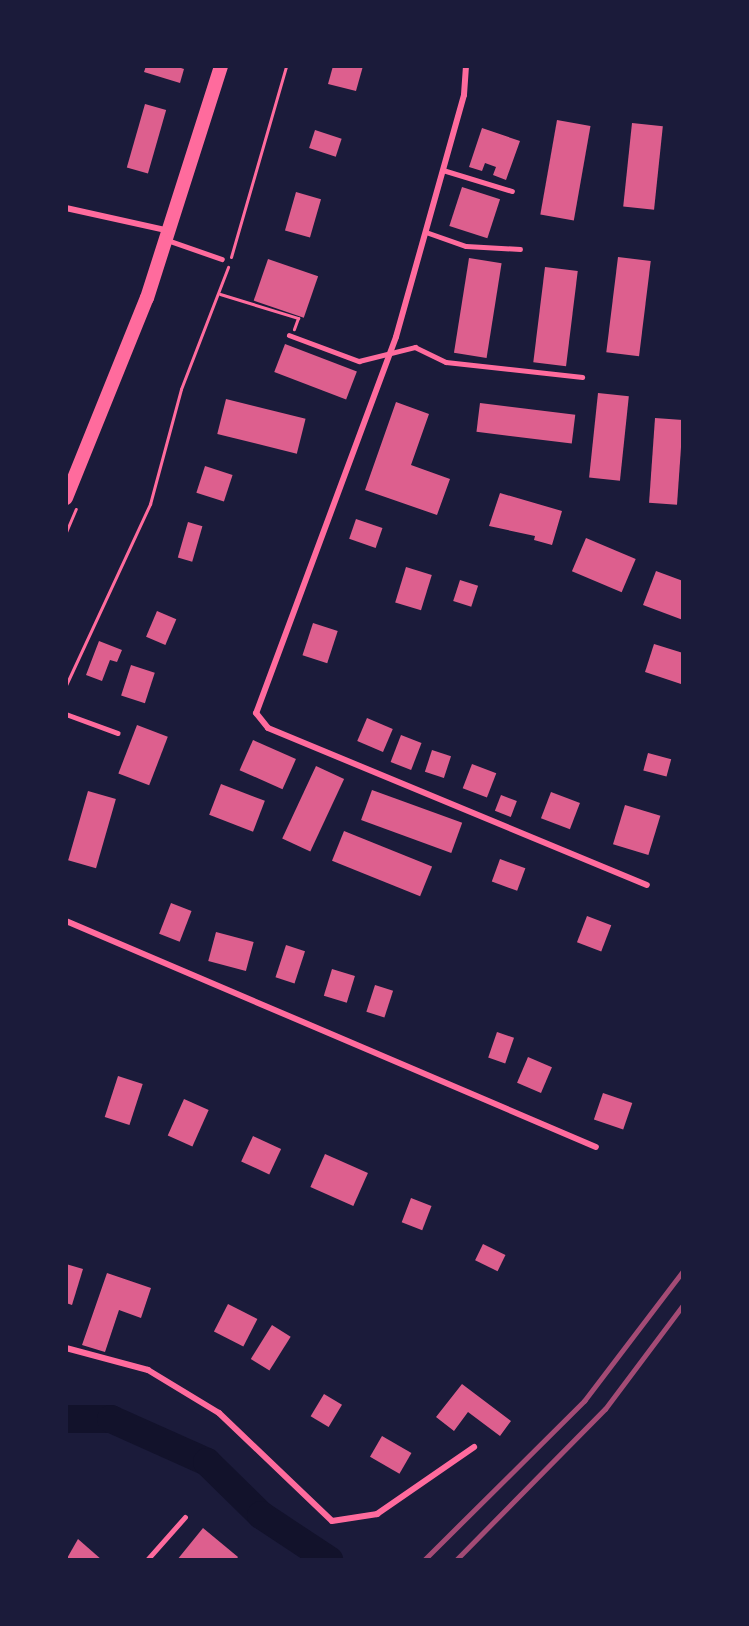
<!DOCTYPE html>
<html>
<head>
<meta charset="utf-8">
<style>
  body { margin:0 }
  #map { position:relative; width:749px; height:1626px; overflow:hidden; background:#1b1b3a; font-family:Overpass,sans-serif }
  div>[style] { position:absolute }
  .river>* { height:28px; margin:-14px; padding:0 14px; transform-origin:14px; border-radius:14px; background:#12122b }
  .building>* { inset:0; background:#dd5f8e; transform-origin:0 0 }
  .path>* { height:3px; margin:-1.5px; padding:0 1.5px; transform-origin:1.5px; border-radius:1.5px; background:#ff6b9d }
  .service>* { height:4.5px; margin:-2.25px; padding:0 2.25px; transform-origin:2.25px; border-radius:2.25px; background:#ff6b9d }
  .minor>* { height:6px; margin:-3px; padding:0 3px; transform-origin:3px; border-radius:3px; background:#ff6b9d }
  .primary>* { height:14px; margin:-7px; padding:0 7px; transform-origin:7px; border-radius:7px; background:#ff6b9d }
  .rail>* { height:4.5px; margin:-2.25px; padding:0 2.25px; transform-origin:2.25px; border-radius:2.25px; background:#a44b75 }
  span { translate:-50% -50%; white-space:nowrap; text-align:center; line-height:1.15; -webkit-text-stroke:4.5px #1b1b3a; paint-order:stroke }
  .frame { position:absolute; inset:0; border:68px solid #1b1b3a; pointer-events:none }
</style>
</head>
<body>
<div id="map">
  <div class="river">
    <div style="left:66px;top:1419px;width:45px"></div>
    <div style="left:111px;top:1419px;width:105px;rotate:24.1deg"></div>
    <div style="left:207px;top:1462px;width:76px;rotate:44.5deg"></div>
    <div style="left:261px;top:1515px;width:82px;rotate:33.5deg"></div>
  </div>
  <div class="building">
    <div style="clip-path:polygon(146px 66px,175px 66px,184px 69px,180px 83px,144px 72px)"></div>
    <div style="clip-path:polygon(333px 66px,363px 66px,356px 91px,328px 84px)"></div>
    <div style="left:145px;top:104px;width:22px;height:66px;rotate:16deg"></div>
    <div style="left:557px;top:120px;width:34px;height:96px;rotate:10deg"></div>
    <div style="left:632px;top:123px;width:31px;height:84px;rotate:6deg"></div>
    <div style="clip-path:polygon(482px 128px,520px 141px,506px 180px,493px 175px,496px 167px,485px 163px,482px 171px,469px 167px)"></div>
    <div style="left:315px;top:130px;width:28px;height:19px;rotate:18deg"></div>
    <div style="left:462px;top:187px;width:40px;height:41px;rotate:18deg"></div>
    <div style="left:296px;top:192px;width:26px;height:40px;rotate:16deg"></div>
    <div style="left:618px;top:257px;width:33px;height:96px;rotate:7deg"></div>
    <div style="left:469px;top:258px;width:33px;height:96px;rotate:9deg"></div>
    <div style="left:268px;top:259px;width:53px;height:44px;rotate:19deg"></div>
    <div style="left:545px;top:267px;width:33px;height:96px;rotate:7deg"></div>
    <div style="left:285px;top:344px;width:77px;height:30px;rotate:21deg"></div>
    <div style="left:598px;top:393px;width:31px;height:85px;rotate:6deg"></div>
    <div style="left:226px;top:399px;width:82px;height:36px;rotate:14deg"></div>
    <div style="clip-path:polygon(396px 402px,429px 414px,411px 465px,450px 479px,437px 515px,365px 490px)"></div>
    <div style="left:480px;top:403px;width:96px;height:29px;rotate:7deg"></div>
    <div style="left:655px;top:418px;width:28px;height:85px;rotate:4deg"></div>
    <div style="left:205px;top:466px;width:29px;height:28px;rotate:18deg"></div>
    <div style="clip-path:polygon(500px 493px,562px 511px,552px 545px,534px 540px,535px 536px,489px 526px)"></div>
    <div style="left:356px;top:519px;width:28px;height:21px;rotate:19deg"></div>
    <div style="left:188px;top:522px;width:15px;height:37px;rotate:16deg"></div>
    <div style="left:586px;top:538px;width:54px;height:36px;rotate:23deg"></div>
    <div style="left:406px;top:567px;width:27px;height:37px;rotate:17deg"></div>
    <div style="clip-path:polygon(656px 571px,683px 581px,683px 620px,643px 605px)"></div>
    <div style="left:460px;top:580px;width:19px;height:22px;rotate:18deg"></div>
    <div style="left:157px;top:611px;width:21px;height:28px;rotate:23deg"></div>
    <div style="left:313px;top:623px;width:26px;height:34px;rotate:18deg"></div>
    <div style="clip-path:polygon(99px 641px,122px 650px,117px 662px,110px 660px,102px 681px,86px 675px)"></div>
    <div style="clip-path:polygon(654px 644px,683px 653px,681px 684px,645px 672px)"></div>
    <div style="left:131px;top:665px;width:25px;height:32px;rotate:18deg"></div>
    <div style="left:367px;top:718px;width:28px;height:25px;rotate:23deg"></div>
    <div style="left:137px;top:725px;width:33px;height:52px;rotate:21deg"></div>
    <div style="left:401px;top:735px;width:22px;height:29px;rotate:21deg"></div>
    <div style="left:253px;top:740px;width:47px;height:33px;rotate:24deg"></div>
    <div style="left:432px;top:750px;width:20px;height:23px;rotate:18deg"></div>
    <div style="left:648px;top:753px;width:24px;height:18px;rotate:15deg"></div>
    <div style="left:472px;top:764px;width:26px;height:26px;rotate:21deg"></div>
    <div style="left:316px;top:766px;width:31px;height:80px;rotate:25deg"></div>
    <div style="left:221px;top:784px;width:47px;height:33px;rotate:21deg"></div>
    <div style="left:372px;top:790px;width:96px;height:32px;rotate:20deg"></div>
    <div style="left:88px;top:791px;width:29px;height:72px;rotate:16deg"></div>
    <div style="left:551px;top:792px;width:31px;height:28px;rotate:21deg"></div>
    <div style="left:501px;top:795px;width:17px;height:17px;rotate:21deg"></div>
    <div style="left:625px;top:805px;width:37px;height:41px;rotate:17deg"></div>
    <div style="left:344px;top:831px;width:95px;height:32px;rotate:22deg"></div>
    <div style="left:500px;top:859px;width:27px;height:24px;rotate:20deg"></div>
    <div style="left:171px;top:903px;width:22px;height:33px;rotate:21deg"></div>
    <div style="left:587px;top:916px;width:26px;height:28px;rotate:21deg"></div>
    <div style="left:216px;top:932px;width:39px;height:30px;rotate:15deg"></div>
    <div style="left:286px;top:945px;width:20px;height:34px;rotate:18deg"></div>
    <div style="left:332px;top:969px;width:24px;height:28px;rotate:17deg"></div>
    <div style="left:375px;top:985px;width:19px;height:28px;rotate:18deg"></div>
    <div style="left:497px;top:1032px;width:18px;height:27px;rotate:19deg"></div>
    <div style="left:528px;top:1057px;width:26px;height:28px;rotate:23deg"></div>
    <div style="left:118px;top:1076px;width:26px;height:43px;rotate:18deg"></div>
    <div style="left:603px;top:1093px;width:31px;height:28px;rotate:19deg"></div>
    <div style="left:184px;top:1099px;width:27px;height:40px;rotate:24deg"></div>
    <div style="left:253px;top:1136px;width:31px;height:28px;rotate:25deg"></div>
    <div style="left:325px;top:1154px;width:47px;height:36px;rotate:24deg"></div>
    <div style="left:411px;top:1198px;width:22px;height:26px;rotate:21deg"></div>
    <div style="left:483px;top:1244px;width:25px;height:18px;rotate:26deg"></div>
    <div style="clip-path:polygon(66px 1264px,83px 1269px,72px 1305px,66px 1303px)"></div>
    <div style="clip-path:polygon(107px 1273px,151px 1288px,141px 1318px,119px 1310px,105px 1352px,82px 1345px)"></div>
    <div style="left:228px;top:1304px;width:33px;height:31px;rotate:27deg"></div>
    <div style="left:272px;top:1325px;width:22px;height:40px;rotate:32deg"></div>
    <div style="clip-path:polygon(462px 1384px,511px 1421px,500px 1436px,468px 1412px,454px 1431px,436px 1417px)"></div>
    <div style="left:324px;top:1394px;width:21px;height:26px;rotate:31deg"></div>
    <div style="left:382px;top:1436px;width:34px;height:24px;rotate:30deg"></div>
    <div style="clip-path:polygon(203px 1528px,238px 1557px,236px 1560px,177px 1560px)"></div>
    <div style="clip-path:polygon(78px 1539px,102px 1560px,66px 1560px)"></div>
  </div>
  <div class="path">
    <div style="left:231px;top:257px;width:199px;rotate:-73.9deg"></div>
    <div style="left:220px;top:294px;width:82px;rotate:17.1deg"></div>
    <div style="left:298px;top:318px;width:12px;rotate:110deg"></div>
    <div style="left:66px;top:532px;width:25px;rotate:-67deg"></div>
    <div style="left:66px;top:685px;width:200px;rotate:-65.1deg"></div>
    <div style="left:150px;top:504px;width:119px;rotate:-74.9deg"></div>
    <div style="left:181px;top:389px;width:131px;rotate:-68.9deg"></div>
  </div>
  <div class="service">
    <div style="left:443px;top:170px;width:72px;rotate:16.9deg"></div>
    <div style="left:426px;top:232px;width:42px;rotate:19.3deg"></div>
    <div style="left:466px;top:246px;width:54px;rotate:3.2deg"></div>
    <div style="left:167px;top:240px;width:58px;rotate:19.1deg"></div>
    <div style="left:289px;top:335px;width:75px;rotate:20.4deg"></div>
    <div style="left:359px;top:361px;width:58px;rotate:-14deg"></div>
    <div style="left:415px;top:347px;width:34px;rotate:26deg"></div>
    <div style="left:446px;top:362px;width:137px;rotate:6.3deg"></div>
    <div style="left:66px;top:714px;width:55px;rotate:20.1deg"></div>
    <div style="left:147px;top:1560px;width:57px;rotate:-48.5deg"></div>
  </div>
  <div class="minor">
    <div style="left:466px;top:66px;width:29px;rotate:94deg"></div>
    <div style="left:464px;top:95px;width:251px;rotate:105.7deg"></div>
    <div style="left:396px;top:337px;width:401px;rotate:110.4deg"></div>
    <div style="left:256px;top:713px;width:19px;rotate:51deg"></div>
    <div style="left:268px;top:728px;width:410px;rotate:22.5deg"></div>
    <div style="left:66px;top:208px;width:107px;rotate:12.5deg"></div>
    <div style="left:66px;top:921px;width:576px;rotate:23.09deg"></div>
    <div style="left:66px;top:1348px;width:85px;rotate:15deg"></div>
    <div style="left:148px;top:1370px;width:83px;rotate:31.2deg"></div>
    <div style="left:219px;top:1413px;width:156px;rotate:43.7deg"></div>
    <div style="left:332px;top:1521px;width:46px;rotate:-8.8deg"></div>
    <div style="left:377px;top:1514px;width:118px;rotate:-34.6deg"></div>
  </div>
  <div class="primary">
    <div style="left:66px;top:498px;width:216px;rotate:-68deg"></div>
    <div style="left:147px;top:298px;width:244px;rotate:-72.3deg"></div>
  </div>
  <div class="rail">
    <div style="left:424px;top:1560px;width:226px;rotate:-44.8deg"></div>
    <div style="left:584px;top:1401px;width:163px;rotate:-52.7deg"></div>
    <div style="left:456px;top:1560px;width:212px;rotate:-45.4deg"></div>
    <div style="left:605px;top:1409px;width:130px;rotate:-53.1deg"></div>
  </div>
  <div class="frame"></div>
</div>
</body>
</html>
